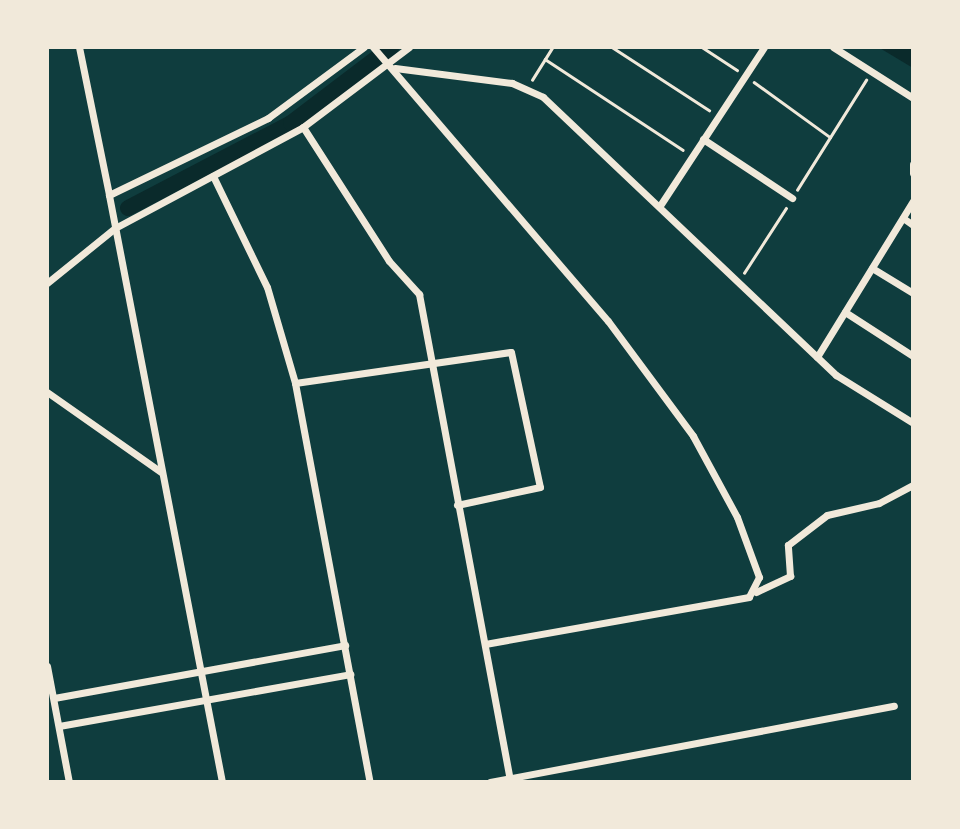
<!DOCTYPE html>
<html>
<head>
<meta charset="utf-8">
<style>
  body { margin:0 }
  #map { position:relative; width:960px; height:829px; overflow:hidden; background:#0f3d3e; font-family:Arial,sans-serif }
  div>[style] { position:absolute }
  .water>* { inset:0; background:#0a2a2b }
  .canal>* { height:16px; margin:-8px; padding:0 8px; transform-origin:8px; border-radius:8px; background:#0a2a2b }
  .path>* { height:2.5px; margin:-1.25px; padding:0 1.25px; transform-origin:1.25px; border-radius:1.25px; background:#f1e9da }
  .minor>* { height:7px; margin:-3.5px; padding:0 3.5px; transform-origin:3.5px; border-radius:3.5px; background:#f1e9da }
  span { translate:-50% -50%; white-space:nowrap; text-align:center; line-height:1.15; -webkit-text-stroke:6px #f1e9da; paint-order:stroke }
  .frame { position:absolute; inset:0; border:49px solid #f1e9da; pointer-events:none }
</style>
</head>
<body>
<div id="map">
  <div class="water">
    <div style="clip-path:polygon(878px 47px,913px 47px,913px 68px)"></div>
  </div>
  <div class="canal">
    <div style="left:128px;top:208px;width:184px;rotate:-27.5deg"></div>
    <div style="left:291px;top:123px;width:126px;rotate:-37.2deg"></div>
  </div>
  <div class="path">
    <div style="left:612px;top:47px;width:116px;rotate:33deg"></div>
    <div style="left:702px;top:47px;width:42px;rotate:33.3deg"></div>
    <div style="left:545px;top:59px;width:165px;rotate:33.4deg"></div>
    <div style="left:532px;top:80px;width:39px;rotate:-58deg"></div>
    <div style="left:754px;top:82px;width:94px;rotate:35.9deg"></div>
    <div style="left:797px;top:190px;width:130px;rotate:-57.9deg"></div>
    <div style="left:744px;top:273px;width:77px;rotate:-57.1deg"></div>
  </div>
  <div class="minor">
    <div style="left:79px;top:47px;width:151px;rotate:78.5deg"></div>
    <div style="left:373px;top:47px;width:361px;rotate:49.4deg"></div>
    <div style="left:608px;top:321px;width:143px;rotate:53.5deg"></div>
    <div style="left:693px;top:436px;width:92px;rotate:61.5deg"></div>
    <div style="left:737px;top:517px;width:64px;rotate:69.9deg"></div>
    <div style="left:759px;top:577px;width:22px;rotate:117deg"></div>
    <div style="left:749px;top:597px;width:268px;rotate:169.9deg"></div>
    <div style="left:833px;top:47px;width:95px;rotate:32.5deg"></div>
    <div style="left:395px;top:68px;width:118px;rotate:7.3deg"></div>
    <div style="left:512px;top:83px;width:34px;rotate:24deg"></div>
    <div style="left:543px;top:97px;width:404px;rotate:43.5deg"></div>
    <div style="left:836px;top:375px;width:91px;rotate:31.9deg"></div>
    <div style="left:303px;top:127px;width:159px;rotate:57.3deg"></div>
    <div style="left:389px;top:261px;width:45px;rotate:47.7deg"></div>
    <div style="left:419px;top:294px;width:496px;rotate:79.4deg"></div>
    <div style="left:703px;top:139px;width:107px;rotate:33.5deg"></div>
    <div style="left:913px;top:164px;width:9px;rotate:90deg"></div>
    <div style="left:213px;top:176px;width:123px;rotate:64.1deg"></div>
    <div style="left:267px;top:287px;width:100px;rotate:73.7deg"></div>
    <div style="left:295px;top:383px;width:406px;rotate:79.4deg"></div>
    <div style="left:661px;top:204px;width:188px;rotate:-56.7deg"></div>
    <div style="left:903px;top:218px;width:12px;rotate:35deg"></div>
    <div style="left:872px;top:268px;width:48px;rotate:31.4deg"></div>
    <div style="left:47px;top:283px;width:87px;rotate:-39deg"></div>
    <div style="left:115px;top:228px;width:213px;rotate:-28.2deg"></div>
    <div style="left:303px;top:127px;width:133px;rotate:-37deg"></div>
    <div style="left:845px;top:312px;width:81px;rotate:32.9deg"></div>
    <div style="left:817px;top:357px;width:183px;rotate:-58.4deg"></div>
    <div style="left:295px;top:383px;width:218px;rotate:-8.2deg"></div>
    <div style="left:511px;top:352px;width:138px;rotate:77.9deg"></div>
    <div style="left:540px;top:487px;width:85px;rotate:167.8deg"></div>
    <div style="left:47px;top:392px;width:139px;rotate:35.1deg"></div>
    <div style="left:756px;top:592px;width:38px;rotate:-25deg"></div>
    <div style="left:790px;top:576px;width:31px;rotate:-94deg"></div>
    <div style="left:788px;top:545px;width:49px;rotate:-37.6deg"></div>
    <div style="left:827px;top:515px;width:53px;rotate:-13deg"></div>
    <div style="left:879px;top:503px;width:38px;rotate:-28deg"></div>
    <div style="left:47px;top:666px;width:118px;rotate:79.3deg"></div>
    <div style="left:54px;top:698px;width:296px;rotate:-10.3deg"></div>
    <div style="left:59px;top:726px;width:296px;rotate:-10.1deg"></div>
    <div style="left:222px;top:782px;width:598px;rotate:-100.9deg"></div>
    <div style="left:109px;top:195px;width:177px;rotate:-25.8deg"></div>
    <div style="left:268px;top:118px;width:119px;rotate:-36.5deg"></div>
    <div style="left:490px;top:782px;width:411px;rotate:-10.7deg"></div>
  </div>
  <div class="frame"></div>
</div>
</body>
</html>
